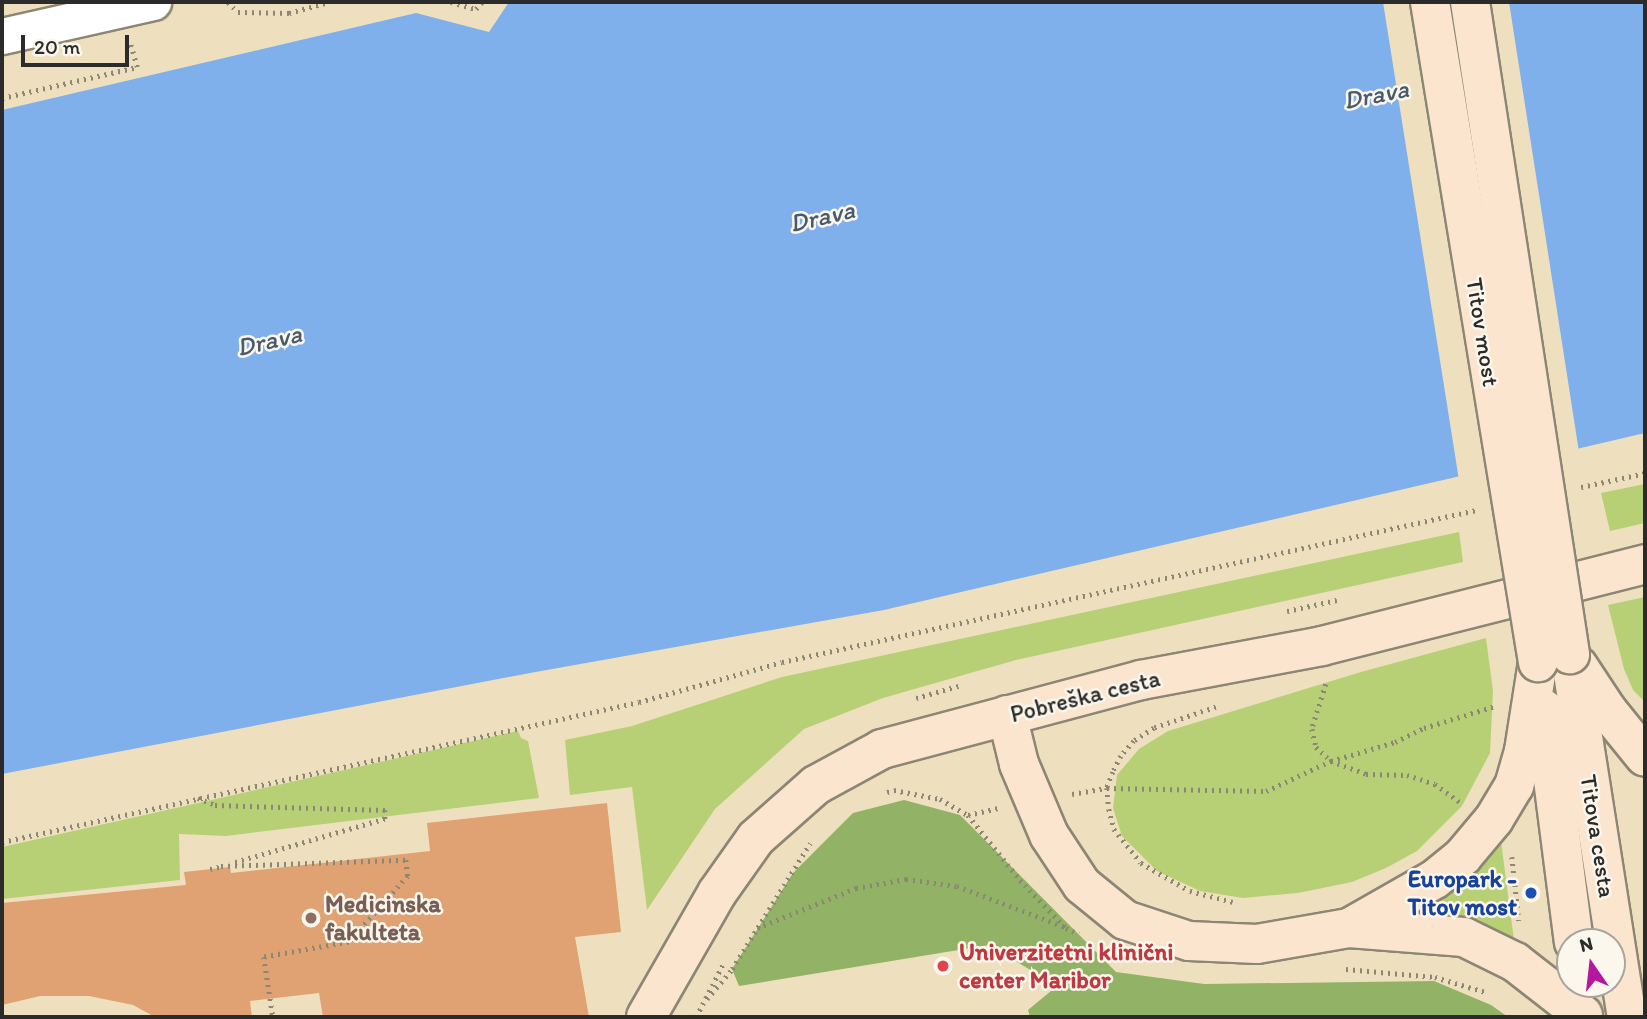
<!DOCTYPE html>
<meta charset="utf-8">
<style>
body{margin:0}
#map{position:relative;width:1647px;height:1019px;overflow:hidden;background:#eee0bf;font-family:Itim,sans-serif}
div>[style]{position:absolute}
.green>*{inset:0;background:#b8d075}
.forest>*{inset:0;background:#92b266}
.water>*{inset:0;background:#7fb0eb}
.pier>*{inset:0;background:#eee0bf}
.building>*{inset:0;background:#e0a272}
.path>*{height:4.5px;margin-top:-2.25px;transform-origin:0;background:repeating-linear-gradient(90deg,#8c8675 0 2px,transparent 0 7px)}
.roads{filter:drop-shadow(2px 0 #8c8675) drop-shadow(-2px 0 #8c8675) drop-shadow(0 2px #8c8675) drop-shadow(0 -2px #8c8675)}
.street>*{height:35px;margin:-17.5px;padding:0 17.5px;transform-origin:17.5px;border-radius:17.5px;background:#fff}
.secondary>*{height:38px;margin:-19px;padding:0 19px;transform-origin:19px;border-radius:19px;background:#fbe5cf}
.bridges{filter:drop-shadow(2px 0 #8c8675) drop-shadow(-2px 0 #8c8675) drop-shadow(0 2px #8c8675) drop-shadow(0 -2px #8c8675)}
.secondary-bridge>*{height:38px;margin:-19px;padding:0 19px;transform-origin:19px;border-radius:19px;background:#fbe5cf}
.dots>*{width:19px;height:19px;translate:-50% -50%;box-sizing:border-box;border:4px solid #fbf7ec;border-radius:50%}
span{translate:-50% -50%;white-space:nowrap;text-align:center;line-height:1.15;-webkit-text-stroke:5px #fbf7ec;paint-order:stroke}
.street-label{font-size:24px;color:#2b2b2b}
.transit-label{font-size:24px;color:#164399;font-weight:700}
.right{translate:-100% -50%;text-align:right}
.education-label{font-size:24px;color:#785e54;font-weight:700}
.left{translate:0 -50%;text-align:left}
.health-label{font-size:24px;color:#be3a42;font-weight:700}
.water-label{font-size:26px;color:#485a6e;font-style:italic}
.frame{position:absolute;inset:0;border:4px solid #2b2b2b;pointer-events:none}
.north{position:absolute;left:1556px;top:928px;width:70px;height:70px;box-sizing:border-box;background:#fbf7ec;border:2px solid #a8a59f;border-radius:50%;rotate:346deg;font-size:19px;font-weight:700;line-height:28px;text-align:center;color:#2b2b2b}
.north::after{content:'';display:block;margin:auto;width:24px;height:32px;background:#b5179e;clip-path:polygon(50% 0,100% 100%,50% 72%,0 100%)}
.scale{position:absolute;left:21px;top:35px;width:108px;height:32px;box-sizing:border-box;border:4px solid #2b2b2b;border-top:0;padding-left:9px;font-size:21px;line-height:24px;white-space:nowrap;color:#2b2b2b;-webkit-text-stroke:5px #fbf7ec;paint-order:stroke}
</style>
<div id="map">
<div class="green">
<i style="clip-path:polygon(1645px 484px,1645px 523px,1610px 531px,1601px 493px)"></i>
<i style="clip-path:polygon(1459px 532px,1463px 562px,1016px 660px,883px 698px,804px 729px,715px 809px,647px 910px,632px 787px,570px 795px,565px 740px,632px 726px,782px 677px)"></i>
<i style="clip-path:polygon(1645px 597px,1645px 702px,1633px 690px,1624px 669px,1608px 605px)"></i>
<i style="clip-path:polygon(1486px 638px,1493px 691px,1490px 753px,1462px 806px,1417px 851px,1386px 868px,1352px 882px,1298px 893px,1243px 898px,1200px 891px,1157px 871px,1122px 836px,1113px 808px,1117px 775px,1139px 749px,1168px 731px,1361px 672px)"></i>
<i style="clip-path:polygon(518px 731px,521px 738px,528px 741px,539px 798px,226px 836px,179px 834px,180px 880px,2px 899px,2px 847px)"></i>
<i style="clip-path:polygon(1501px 841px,1514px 940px,1427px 916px,1426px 906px,1475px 872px)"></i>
</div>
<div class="forest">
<i style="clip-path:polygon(904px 800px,960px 815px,1116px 972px,1204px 984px,1434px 981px,1491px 1005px,1508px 1017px,1030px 1017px,1028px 1010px,1057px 986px,989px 945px,739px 986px,732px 969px,793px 873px,853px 813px)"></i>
</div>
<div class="water">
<i style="clip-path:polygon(509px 2px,1645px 2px,1645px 433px,884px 610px,530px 673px,2px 774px,2px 110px,416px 13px,489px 32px)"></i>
</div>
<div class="pier">
<i style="clip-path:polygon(1383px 2px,1509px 2px,1579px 452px,1459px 480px)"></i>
</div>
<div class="building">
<i style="clip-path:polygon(607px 803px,621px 932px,575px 937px,589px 1017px,323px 1017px,319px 993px,250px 1001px,252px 1017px,155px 1017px,133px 1005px,89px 996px,40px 996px,2px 1005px,2px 903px,186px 885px,184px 872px,230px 867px,231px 873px,430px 851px,427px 823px)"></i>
</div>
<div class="path">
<i style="left:228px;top:2px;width:14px;rotate:45deg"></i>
<i style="left:238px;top:12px;width:51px;rotate:1.1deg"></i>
<i style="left:289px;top:13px;width:41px;rotate:-15.4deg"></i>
<i style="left:451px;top:2px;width:26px;rotate:16deg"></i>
<i style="left:476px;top:9px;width:9px;rotate:-49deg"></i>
<i style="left:2px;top:98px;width:139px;rotate:-12.9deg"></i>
<i style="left:137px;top:67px;width:25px;rotate:-106deg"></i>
<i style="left:1581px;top:487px;width:66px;rotate:-12.3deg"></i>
<i style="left:1287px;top:611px;width:51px;rotate:-12.4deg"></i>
<i style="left:1326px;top:684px;width:47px;rotate:107.3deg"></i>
<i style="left:1312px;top:729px;width:18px;rotate:77deg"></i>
<i style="left:1316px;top:747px;width:21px;rotate:43deg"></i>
<i style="left:1331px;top:761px;width:37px;rotate:20deg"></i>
<i style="left:1366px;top:774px;width:41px;rotate:1.4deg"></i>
<i style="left:1407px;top:775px;width:29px;rotate:18deg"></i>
<i style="left:1435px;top:784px;width:32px;rotate:36deg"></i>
<i style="left:916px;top:698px;width:44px;rotate:-15.9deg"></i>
<i style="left:1216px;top:707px;width:65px;rotate:161.3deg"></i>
<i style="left:1154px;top:728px;width:24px;rotate:147deg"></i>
<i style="left:1134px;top:741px;width:20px;rotate:131deg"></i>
<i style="left:1121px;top:756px;width:18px;rotate:117deg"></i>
<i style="left:1113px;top:772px;width:17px;rotate:111deg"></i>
<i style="left:1107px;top:788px;width:21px;rotate:85deg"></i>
<i style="left:1109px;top:809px;width:21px;rotate:76deg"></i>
<i style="left:1114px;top:829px;width:43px;rotate:51.5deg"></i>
<i style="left:1141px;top:863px;width:56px;rotate:29.7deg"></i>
<i style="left:1190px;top:891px;width:44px;rotate:14.3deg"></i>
<i style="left:887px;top:792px;width:7px;rotate:-16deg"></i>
<i style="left:894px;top:790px;width:47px;rotate:11.1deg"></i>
<i style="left:940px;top:799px;width:32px;rotate:30deg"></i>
<i style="left:968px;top:815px;width:83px;rotate:51.3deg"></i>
<i style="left:1020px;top:880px;width:66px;rotate:46.2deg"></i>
<i style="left:1066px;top:928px;width:14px;rotate:25deg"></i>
<i style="left:1072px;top:794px;width:36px;rotate:-10deg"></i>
<i style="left:1107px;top:788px;width:159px;rotate:1.1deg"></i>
<i style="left:1266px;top:791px;width:72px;rotate:-24.8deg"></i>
<i style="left:1331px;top:761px;width:67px;rotate:-16.5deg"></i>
<i style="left:1395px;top:742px;width:32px;rotate:-26deg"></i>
<i style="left:1424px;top:728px;width:74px;rotate:-17.2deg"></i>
<i style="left:198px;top:798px;width:18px;rotate:22deg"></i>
<i style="left:215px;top:805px;width:170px;rotate:1.7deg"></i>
<i style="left:385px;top:810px;width:9px;rotate:90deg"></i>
<i style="left:385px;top:819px;width:161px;rotate:163.8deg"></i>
<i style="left:968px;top:815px;width:31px;rotate:-13deg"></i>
<i style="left:2px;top:842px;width:652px;rotate:-12.4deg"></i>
<i style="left:639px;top:702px;width:148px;rotate:-15.6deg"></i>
<i style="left:782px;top:662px;width:711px;rotate:-12.34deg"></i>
<i style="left:1512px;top:857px;width:64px;rotate:83.8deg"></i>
<i style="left:221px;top:866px;width:185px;rotate:-1.9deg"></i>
<i style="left:406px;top:860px;width:16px;rotate:83deg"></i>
<i style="left:408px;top:876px;width:89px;rotate:131.8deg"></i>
<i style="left:349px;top:942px;width:86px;rotate:170deg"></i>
<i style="left:264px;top:957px;width:61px;rotate:81.5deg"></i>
<i style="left:210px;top:869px;width:12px;rotate:-14deg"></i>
<i style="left:757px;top:928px;width:107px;rotate:-22deg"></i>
<i style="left:856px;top:888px;width:51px;rotate:-10.2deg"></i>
<i style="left:906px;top:879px;width:51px;rotate:7.8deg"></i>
<i style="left:957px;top:886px;width:116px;rotate:20.8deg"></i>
<i style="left:1346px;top:969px;width:89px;rotate:5.1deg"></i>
<i style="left:1435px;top:977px;width:52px;rotate:16.7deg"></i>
<i style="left:707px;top:999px;width:39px;rotate:-50deg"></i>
<i style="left:732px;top:969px;width:148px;rotate:-58.2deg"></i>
<i style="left:696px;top:1017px;width:62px;rotate:-63deg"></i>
</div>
<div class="roads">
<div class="street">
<i style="left:2px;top:36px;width:155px;rotate:-12.7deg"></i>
</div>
<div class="secondary">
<i style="left:1570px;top:654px;width:367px;rotate:81.1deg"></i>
<i style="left:1578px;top:666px;width:53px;rotate:56.6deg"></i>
<i style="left:1607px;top:710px;width:60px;rotate:51deg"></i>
<i style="left:1544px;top:709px;width:235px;rotate:82.7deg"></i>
<i style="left:1007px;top:715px;width:50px;rotate:76.2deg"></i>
<i style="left:1019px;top:764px;width:77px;rotate:67.1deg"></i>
<i style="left:1049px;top:835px;width:60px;rotate:56.6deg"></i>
<i style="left:1082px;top:885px;width:55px;rotate:39.1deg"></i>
<i style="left:1125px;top:920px;width:67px;rotate:18.2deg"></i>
<i style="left:1189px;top:941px;width:68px;rotate:2.5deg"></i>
<i style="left:1257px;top:944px;width:93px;rotate:-9.9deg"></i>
<i style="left:1349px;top:928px;width:115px;rotate:4.5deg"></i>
<i style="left:1464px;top:937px;width:57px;rotate:26.1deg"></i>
<i style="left:1515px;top:962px;width:86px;rotate:37.9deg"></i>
<i style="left:1349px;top:928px;width:99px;rotate:-29.7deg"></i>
<i style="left:1435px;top:879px;width:36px;rotate:-39deg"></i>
<i style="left:1463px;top:856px;width:48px;rotate:-50deg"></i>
<i style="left:1494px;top:819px;width:39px;rotate:-59deg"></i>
<i style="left:1514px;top:786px;width:36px;rotate:-74deg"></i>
<i style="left:1524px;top:751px;width:90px;rotate:-81.1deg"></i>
<i style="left:646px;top:1017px;width:143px;rotate:-60.2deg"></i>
<i style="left:717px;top:893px;width:67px;rotate:-54.7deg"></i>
<i style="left:756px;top:838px;width:80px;rotate:-41.5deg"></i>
<i style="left:816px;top:785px;width:75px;rotate:-28.6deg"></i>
<i style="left:882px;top:749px;width:268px;rotate:-14.9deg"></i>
<i style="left:1141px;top:680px;width:184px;rotate:-10.6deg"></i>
<i style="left:1322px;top:646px;width:333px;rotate:-14.2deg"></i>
</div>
</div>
<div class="bridges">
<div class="secondary-bridge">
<i style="left:1430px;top:2px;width:669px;rotate:80.71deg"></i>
<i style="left:1470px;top:2px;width:660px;rotate:81.28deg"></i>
</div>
</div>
<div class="dots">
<i style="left:1531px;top:893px;background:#1a4fb4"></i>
<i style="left:311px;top:918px;background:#8d6e63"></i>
<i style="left:943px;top:966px;background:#e0444e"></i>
</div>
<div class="street-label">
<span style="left:1483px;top:332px;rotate:81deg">Titov most</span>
<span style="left:1085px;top:696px;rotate:-14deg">Pobreška cesta</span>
<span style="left:1598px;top:836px;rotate:81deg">Titova cesta</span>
</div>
<div class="transit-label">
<span class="right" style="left:1517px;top:893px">Europark -<br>Titov most</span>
</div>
<div class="education-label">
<span class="left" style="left:325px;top:918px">Medicinska<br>fakulteta</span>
</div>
<div class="health-label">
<span class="left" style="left:959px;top:966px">Univerzitetni klinični<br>center Maribor</span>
</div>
<div class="water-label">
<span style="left:1376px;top:95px;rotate:-11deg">Drava</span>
<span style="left:822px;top:217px;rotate:-13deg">Drava</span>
<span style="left:269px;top:341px;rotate:-13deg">Drava</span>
</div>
<div class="frame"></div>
<div class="north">N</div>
<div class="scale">20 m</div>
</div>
